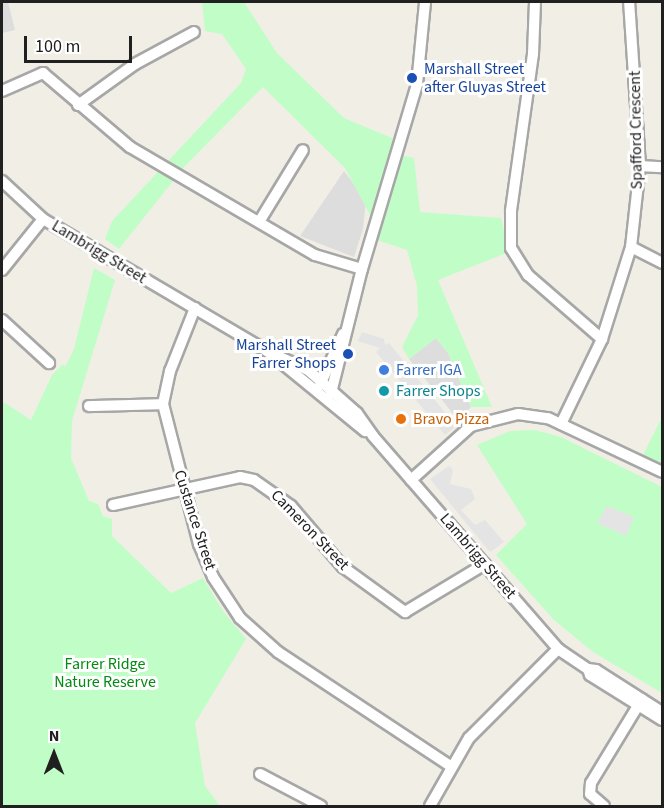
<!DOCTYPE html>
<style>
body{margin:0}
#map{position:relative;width:664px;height:808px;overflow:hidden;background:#f1eee6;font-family:"Source Sans 3",sans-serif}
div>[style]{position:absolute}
.residential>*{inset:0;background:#dedddd}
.park>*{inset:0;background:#c1fec7}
.parking>*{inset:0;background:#e4e4e4}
.roads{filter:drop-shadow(2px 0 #a7a7a7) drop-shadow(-2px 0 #a7a7a7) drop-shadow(0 2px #a7a7a7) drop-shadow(0 -2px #a7a7a7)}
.minor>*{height:10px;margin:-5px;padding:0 5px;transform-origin:5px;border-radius:5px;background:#fff}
.dots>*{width:16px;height:16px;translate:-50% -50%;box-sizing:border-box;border:3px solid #fff;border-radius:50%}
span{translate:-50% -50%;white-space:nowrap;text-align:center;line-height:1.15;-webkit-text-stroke:6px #fff;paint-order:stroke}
.transit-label{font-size:16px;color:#164399}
.left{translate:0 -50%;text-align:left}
.right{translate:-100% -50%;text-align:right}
.street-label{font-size:16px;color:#202020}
.shop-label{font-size:16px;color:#366cbe}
.culture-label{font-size:16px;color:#0d838f}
.food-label{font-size:16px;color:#c56008}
.park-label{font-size:16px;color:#038a11}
.frame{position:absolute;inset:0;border:3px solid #202020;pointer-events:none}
.north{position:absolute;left:24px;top:724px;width:60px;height:60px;-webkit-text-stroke:4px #fff;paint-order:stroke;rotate:0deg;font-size:16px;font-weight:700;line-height:24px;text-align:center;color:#202020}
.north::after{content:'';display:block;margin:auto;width:21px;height:27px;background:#202020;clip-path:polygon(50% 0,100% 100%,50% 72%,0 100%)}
.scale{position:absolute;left:24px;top:36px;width:108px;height:27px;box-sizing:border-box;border:3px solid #202020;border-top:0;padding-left:8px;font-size:18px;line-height:21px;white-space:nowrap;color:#202020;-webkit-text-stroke:4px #fff;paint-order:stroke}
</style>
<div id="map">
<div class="residential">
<i style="clip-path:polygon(2px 2px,8px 2px,15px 30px,2px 33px)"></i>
<i style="clip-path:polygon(344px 171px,366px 200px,363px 229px,354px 257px,300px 236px)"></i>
<i style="clip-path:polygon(436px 338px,448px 353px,471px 407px,458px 420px,409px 359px)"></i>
</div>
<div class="park">
<i style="clip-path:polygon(202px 2px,244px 2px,277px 53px,344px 118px,392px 138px,401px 155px,414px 158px,420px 212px,501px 218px,509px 252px,438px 280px,492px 407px,471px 407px,448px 353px,436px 338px,409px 359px,402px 347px,418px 315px,417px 286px,407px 250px,377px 240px,369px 213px,345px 168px,263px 87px,185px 166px,119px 249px,105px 239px,112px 221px,241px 83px,246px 69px,222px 34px,205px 31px)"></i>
<i style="clip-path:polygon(94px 268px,115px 280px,72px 421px,71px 458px,89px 501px,98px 504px,103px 516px,112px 519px,112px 536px,171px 593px,203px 578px,223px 611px,246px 639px,195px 723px,205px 786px,220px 806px,2px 806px,2px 401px,31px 420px,52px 375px,63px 364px,65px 367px,74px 349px)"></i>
<i style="clip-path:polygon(662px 417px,662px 467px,642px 457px)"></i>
<i style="clip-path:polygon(535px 430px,561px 437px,662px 487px,662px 693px,593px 652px,554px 620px,496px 555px,527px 524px,477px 445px,510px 431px)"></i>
</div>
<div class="parking">
<i style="clip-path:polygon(362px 332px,384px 339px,385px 345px,389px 343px,456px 426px,445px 435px,376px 352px,380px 348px,358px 341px)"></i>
<i style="clip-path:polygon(449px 466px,453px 470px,450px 484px,471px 489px,475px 499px,461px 510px,475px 525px,485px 520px,504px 542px,490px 552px,430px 479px)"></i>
<i style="clip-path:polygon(607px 506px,634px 517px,626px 536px,597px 523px)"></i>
</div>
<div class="roads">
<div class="minor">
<i style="left:535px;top:2px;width:52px;rotate:92.2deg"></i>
<i style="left:533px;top:54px;width:159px;rotate:98deg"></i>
<i style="left:511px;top:211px;width:37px;rotate:90deg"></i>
<i style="left:511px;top:248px;width:32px;rotate:58deg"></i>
<i style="left:528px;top:275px;width:98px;rotate:40.9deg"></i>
<i style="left:2px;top:91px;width:45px;rotate:-23.7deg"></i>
<i style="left:43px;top:73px;width:114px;rotate:40.4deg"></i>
<i style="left:130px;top:147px;width:214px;rotate:30.3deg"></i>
<i style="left:315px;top:255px;width:49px;rotate:16.6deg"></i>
<i style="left:78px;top:105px;width:70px;rotate:-35.7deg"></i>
<i style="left:135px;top:64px;width:67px;rotate:-28.5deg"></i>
<i style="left:640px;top:166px;width:22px;rotate:3deg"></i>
<i style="left:2px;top:181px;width:56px;rotate:42.8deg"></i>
<i style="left:43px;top:219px;width:260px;rotate:30.5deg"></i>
<i style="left:267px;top:351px;width:127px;rotate:39.2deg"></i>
<i style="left:259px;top:222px;width:84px;rotate:-58.6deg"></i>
<i style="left:631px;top:247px;width:35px;rotate:27deg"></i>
<i style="left:2px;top:270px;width:65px;rotate:-51.2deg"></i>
<i style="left:195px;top:308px;width:68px;rotate:111.6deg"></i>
<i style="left:170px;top:371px;width:34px;rotate:102deg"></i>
<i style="left:163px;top:404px;width:145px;rotate:75.6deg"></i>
<i style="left:199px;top:544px;width:36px;rotate:67deg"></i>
<i style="left:213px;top:577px;width:49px;rotate:56.6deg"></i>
<i style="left:240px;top:618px;width:51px;rotate:41.8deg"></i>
<i style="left:278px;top:652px;width:206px;rotate:33.5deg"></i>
<i style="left:2px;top:320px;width:64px;rotate:42.5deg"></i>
<i style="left:267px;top:351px;width:45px;rotate:24.9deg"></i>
<i style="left:308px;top:370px;width:65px;rotate:41.3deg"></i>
<i style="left:357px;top:413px;width:28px;rotate:55deg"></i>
<i style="left:373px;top:436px;width:282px;rotate:49deg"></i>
<i style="left:558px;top:649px;width:36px;rotate:34deg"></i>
<i style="left:588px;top:669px;width:6px;rotate:72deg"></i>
<i style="left:590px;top:675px;width:85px;rotate:32deg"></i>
<i style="left:320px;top:385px;width:56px;rotate:-65.7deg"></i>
<i style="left:331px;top:393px;width:128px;rotate:-76deg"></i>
<i style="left:362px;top:269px;width:193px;rotate:-73.4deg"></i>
<i style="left:417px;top:84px;width:82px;rotate:-84.4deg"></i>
<i style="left:89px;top:406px;width:74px;rotate:-1.5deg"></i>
<i style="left:561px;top:424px;width:94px;rotate:-64.2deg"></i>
<i style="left:602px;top:339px;width:96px;rotate:-72.5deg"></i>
<i style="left:631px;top:247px;width:81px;rotate:-83.7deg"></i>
<i style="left:640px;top:166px;width:164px;rotate:-93.8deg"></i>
<i style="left:411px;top:480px;width:81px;rotate:-42deg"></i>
<i style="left:471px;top:426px;width:49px;rotate:-14.3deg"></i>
<i style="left:518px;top:414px;width:30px;rotate:8deg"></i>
<i style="left:548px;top:418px;width:126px;rotate:25.3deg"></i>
<i style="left:113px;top:505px;width:130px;rotate:-12.4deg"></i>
<i style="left:240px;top:477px;width:14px;rotate:12deg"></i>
<i style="left:254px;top:480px;width:45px;rotate:35.1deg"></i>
<i style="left:291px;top:506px;width:80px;rotate:49.6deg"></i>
<i style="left:343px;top:567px;width:77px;rotate:36deg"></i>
<i style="left:405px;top:612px;width:93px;rotate:-31deg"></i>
<i style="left:588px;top:669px;width:8px;rotate:7deg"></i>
<i style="left:596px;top:670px;width:78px;rotate:32.5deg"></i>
<i style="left:260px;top:774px;width:69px;rotate:27.7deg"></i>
<i style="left:430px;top:806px;width:78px;rotate:-60.2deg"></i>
<i style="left:469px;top:738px;width:126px;rotate:-45deg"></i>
<i style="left:604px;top:806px;width:18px;rotate:-139deg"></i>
<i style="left:590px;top:794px;width:11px;rotate:-85deg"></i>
<i style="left:591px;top:783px;width:98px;rotate:-58.7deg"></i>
</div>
</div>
<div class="dots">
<i style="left:412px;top:78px;background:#1a4fb4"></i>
<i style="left:348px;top:354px;background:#1a4fb4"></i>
<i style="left:384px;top:370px;background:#3f7fe0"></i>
<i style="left:384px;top:391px;background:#0f9aa8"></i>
<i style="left:401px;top:419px;background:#e8710a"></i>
</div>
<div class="transit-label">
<span class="left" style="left:424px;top:78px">Marshall Street<br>after Gluyas Street</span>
<span class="right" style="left:336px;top:354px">Marshall Street<br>Farrer Shops</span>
</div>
<div class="street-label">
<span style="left:636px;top:130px;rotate:-91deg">Spafford Crescent</span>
<span style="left:99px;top:252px;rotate:31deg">Lambrigg Street</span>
<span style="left:195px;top:520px;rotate:72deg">Custance Street</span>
<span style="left:310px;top:530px;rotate:46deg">Cameron Street</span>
<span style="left:478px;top:556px;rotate:49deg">Lambrigg Street</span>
</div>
<div class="shop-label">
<span class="left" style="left:396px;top:370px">Farrer IGA</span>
</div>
<div class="culture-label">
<span class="left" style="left:396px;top:391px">Farrer Shops</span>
</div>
<div class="food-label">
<span class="left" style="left:413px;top:419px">Bravo Pizza</span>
</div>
<div class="park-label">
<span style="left:105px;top:673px">Farrer Ridge<br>Nature Reserve</span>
</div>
<div class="frame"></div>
<div class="north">N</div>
<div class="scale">100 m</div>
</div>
